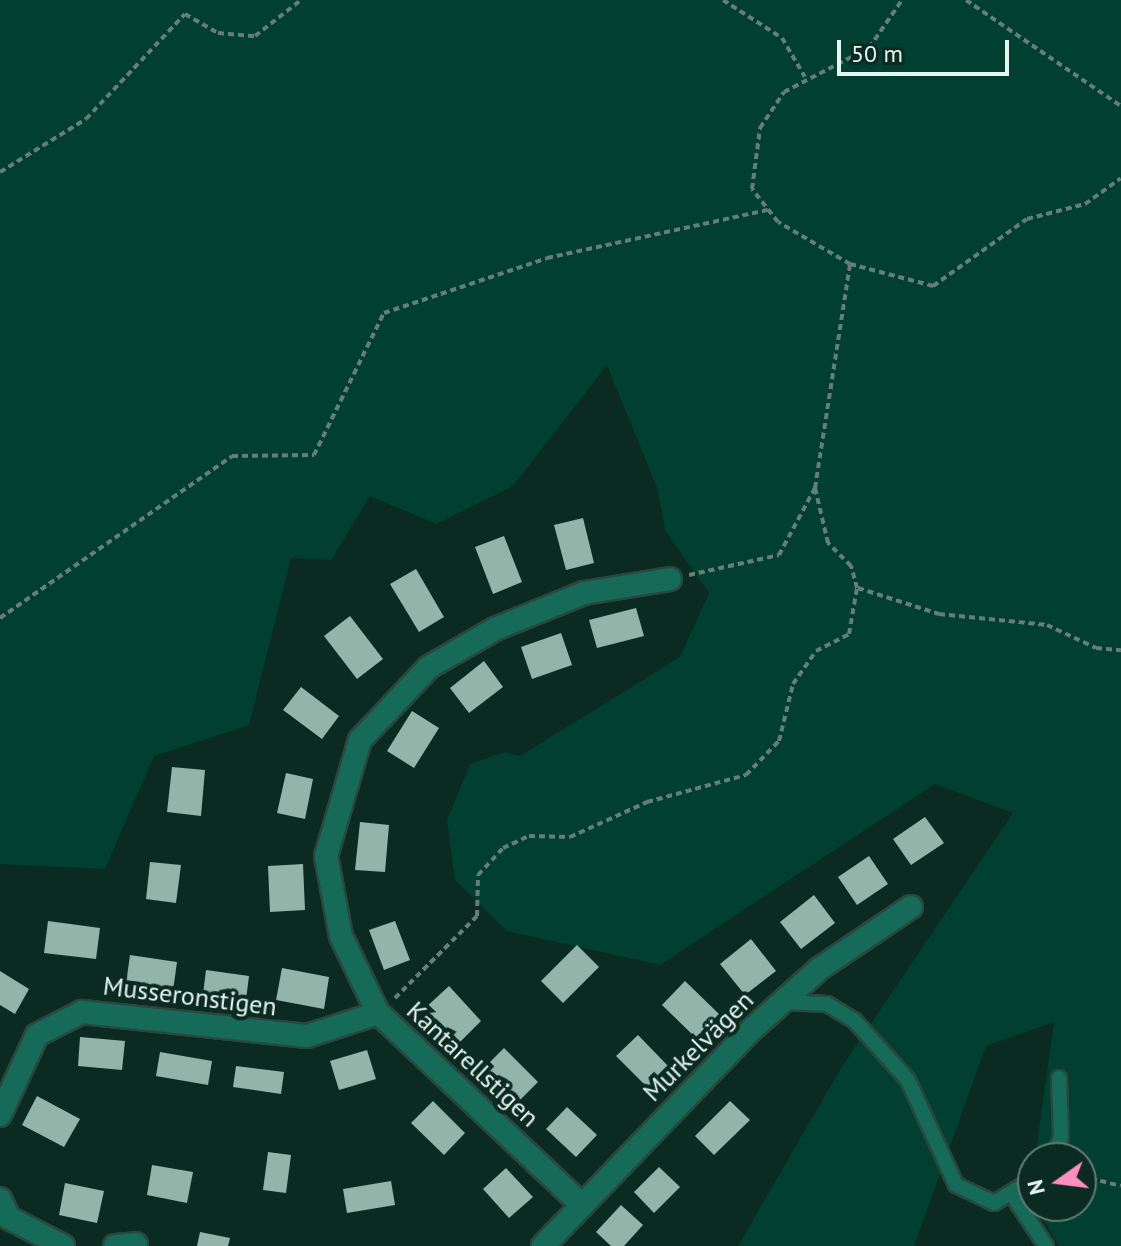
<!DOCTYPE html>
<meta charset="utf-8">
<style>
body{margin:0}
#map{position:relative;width:1121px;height:1246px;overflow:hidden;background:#0b2a22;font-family:"PT Sans",sans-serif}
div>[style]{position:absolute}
.green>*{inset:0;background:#013f31}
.building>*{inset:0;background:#93b5a9}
.path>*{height:4px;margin-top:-2px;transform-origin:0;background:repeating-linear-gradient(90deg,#657e77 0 6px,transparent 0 10px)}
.roads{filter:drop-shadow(2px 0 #2a473f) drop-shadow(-2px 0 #2a473f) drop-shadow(0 2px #2a473f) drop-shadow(0 -2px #2a473f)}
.service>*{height:14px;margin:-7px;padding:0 7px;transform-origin:7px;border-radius:7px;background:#156b57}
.minor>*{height:22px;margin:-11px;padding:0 11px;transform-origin:11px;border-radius:11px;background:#156b57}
span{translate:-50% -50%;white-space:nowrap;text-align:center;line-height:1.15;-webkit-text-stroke:8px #0b2a22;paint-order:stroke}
.street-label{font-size:26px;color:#e5f6f0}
.north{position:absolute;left:1017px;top:1142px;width:80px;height:80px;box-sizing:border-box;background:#0b2a22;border:2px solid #627c74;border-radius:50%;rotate:256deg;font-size:22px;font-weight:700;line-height:32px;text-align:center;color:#e5f6f0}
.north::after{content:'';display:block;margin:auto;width:28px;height:36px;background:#fd8ec0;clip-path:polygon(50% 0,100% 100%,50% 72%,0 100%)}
.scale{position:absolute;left:837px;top:40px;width:172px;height:36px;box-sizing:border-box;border:4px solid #e5f6f0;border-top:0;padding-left:10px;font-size:24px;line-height:28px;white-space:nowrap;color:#e5f6f0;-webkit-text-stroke:6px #0b2a22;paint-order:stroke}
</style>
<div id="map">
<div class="green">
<i style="clip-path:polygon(0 0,1121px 0,1121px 1246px,1059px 1246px,1035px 1206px,1081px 1206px,1081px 1158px,1035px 1158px,1054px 1022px,986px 1046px,914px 1246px,738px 1246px,841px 1068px,1013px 813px,935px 784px,660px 965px,507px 931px,455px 880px,447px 820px,470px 764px,505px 752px,520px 756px,680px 657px,709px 593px,665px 530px,658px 490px,607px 365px,513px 486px,436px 524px,370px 496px,331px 560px,291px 558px,249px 725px,154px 756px,105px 869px,0 864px)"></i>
</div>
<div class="building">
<i style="clip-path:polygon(583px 518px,594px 563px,566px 570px,554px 525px)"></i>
<i style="clip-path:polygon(504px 536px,522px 582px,493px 594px,475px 547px)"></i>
<i style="clip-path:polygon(416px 569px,444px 617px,419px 632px,390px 584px)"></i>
<i style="clip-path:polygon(636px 608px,644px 636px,597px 648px,589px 620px)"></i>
<i style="clip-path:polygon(350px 616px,383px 659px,357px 679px,324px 636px)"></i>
<i style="clip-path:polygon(561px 633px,572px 665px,532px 679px,521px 647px)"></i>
<i style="clip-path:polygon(484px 661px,503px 687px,469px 713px,450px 688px)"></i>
<i style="clip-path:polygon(301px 687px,339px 716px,322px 739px,283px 710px)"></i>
<i style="clip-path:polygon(412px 711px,439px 728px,414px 768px,387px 751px)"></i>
<i style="clip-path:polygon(172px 767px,205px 770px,201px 816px,167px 812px)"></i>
<i style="clip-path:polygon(286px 773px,313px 779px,305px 819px,277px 813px)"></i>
<i style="clip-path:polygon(925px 817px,944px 843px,911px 865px,893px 839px)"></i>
<i style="clip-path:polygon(360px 822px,389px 825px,385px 872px,355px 870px)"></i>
<i style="clip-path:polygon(869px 856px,888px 884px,857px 905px,838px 877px)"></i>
<i style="clip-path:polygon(150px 862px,181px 865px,176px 903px,146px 899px)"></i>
<i style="clip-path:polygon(303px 864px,305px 910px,270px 912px,268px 866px)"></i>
<i style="clip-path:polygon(814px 895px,835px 923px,801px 949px,780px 922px)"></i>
<i style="clip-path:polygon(48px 921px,100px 928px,96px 959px,44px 953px)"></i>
<i style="clip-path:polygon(395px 921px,410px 960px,384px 970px,369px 930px)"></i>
<i style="clip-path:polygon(751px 939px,776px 971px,745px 995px,720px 964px)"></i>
<i style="clip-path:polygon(577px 945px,599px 967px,563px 1003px,541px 981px)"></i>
<i style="clip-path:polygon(130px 955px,177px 962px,172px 998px,125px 991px)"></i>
<i style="clip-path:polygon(282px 968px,329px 977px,324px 1009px,276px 1000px)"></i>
<i style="clip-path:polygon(206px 970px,249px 976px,245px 1008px,202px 1002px)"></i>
<i style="clip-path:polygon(0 971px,29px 989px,15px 1014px,0 1005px)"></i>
<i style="clip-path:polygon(685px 981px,719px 1014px,696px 1038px,662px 1005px)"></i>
<i style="clip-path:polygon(449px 986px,481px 1021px,456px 1046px,423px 1010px)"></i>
<i style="clip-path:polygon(638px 1035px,670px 1068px,649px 1089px,616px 1056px)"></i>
<i style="clip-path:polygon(80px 1037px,125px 1041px,122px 1070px,78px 1066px)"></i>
<i style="clip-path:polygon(504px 1048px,538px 1082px,517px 1103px,483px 1069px)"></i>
<i style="clip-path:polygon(367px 1050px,376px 1079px,339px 1090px,330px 1061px)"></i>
<i style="clip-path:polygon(160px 1052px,212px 1061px,208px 1085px,156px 1076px)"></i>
<i style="clip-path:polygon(236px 1066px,284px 1072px,281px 1094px,233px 1087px)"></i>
<i style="clip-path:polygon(37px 1096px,80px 1119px,64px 1147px,22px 1125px)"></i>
<i style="clip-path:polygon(433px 1101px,465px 1133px,444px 1155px,411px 1123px)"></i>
<i style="clip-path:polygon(730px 1101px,750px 1120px,714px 1155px,695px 1136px)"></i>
<i style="clip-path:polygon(567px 1107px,597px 1135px,576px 1157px,546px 1129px)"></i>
<i style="clip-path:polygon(268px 1152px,291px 1155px,286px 1193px,263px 1190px)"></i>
<i style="clip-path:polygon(152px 1165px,193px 1172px,187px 1203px,147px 1195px)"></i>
<i style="clip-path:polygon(659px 1167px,680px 1187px,654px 1213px,634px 1192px)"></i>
<i style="clip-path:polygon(506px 1168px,533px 1197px,509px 1218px,483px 1189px)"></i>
<i style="clip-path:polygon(391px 1181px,395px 1205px,347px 1213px,343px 1189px)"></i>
<i style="clip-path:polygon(65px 1183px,104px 1191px,97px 1223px,59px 1215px)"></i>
<i style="clip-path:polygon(621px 1205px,643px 1225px,624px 1246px,611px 1246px,596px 1232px)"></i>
<i style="clip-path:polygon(200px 1232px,230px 1238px,228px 1246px,197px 1246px)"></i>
</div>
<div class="path">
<i style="left:723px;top:0;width:70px;rotate:32.8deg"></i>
<i style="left:782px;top:38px;width:45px;rotate:59.5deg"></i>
<i style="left:966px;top:0;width:188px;rotate:34.4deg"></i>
<i style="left:0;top:172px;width:101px;rotate:-31.6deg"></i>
<i style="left:86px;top:119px;width:144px;rotate:-46.7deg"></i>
<i style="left:185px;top:14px;width:38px;rotate:30deg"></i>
<i style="left:218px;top:33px;width:37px;rotate:5deg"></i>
<i style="left:255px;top:36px;width:58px;rotate:-38deg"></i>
<i style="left:850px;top:264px;width:83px;rotate:-149.7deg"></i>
<i style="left:778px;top:222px;width:42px;rotate:-128.2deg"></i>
<i style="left:752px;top:189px;width:62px;rotate:-82.5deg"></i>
<i style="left:760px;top:128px;width:43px;rotate:-56.3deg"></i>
<i style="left:784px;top:92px;width:96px;rotate:-27.4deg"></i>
<i style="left:869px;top:48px;width:58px;rotate:-55.5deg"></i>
<i style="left:689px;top:575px;width:92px;rotate:-12.5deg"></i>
<i style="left:779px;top:555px;width:76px;rotate:-61.8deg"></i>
<i style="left:815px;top:488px;width:227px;rotate:-81.1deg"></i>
<i style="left:850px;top:264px;width:86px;rotate:14.8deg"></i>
<i style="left:933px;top:286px;width:115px;rotate:-35.5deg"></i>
<i style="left:1027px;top:219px;width:60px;rotate:-14.5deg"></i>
<i style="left:1085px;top:204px;width:44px;rotate:-35.8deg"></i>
<i style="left:858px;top:588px;width:85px;rotate:17.8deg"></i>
<i style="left:939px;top:614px;width:109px;rotate:5.8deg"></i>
<i style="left:1047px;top:625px;width:54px;rotate:25.1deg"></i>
<i style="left:1096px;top:648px;width:25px;rotate:5deg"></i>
<i style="left:0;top:618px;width:283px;rotate:-34.9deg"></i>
<i style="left:232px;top:456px;width:82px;rotate:-0.7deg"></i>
<i style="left:314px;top:455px;width:158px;rotate:-63.8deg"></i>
<i style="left:384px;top:313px;width:172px;rotate:-18.6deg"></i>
<i style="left:547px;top:258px;width:226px;rotate:-12.3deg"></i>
<i style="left:395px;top:998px;width:116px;rotate:-45deg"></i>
<i style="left:477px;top:916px;width:41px;rotate:-88.6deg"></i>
<i style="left:478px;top:875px;width:37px;rotate:-47deg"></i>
<i style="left:503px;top:848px;width:29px;rotate:-25deg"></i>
<i style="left:529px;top:836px;width:41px;rotate:1.4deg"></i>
<i style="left:570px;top:837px;width:85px;rotate:-24.4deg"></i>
<i style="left:647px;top:802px;width:103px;rotate:-15.3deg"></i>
<i style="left:746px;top:775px;width:47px;rotate:-45.9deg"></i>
<i style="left:779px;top:741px;width:59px;rotate:-76.2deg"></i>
<i style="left:793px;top:684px;width:40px;rotate:-55.1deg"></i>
<i style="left:816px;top:651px;width:37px;rotate:-27deg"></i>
<i style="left:849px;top:634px;width:47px;rotate:-80.1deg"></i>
<i style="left:857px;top:588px;width:23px;rotate:-105deg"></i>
<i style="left:851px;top:566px;width:33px;rotate:-135deg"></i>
<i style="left:828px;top:543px;width:57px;rotate:-103.3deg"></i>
<i style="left:1081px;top:1176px;width:41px;rotate:14deg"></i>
</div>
<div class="roads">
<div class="service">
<i style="left:782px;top:1002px;width:45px;rotate:2.5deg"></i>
<i style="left:827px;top:1004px;width:31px;rotate:31deg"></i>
<i style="left:854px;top:1020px;width:81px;rotate:48deg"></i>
<i style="left:908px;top:1080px;width:115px;rotate:65.4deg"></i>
<i style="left:956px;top:1185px;width:42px;rotate:25.3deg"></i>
<i style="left:994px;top:1203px;width:46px;rotate:-31.6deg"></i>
<i style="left:1053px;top:1158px;width:22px;rotate:-69deg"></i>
<i style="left:1061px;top:1137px;width:59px;rotate:-91.9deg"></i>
<i style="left:1013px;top:1196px;width:60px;rotate:56.6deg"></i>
</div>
<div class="minor">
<i style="left:0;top:1115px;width:88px;rotate:-65.2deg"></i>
<i style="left:37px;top:1035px;width:51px;rotate:-27.1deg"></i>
<i style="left:82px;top:1012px;width:226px;rotate:6.1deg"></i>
<i style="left:307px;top:1036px;width:75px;rotate:-17.9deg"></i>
<i style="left:0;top:1199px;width:21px;rotate:65deg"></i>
<i style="left:9px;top:1218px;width:61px;rotate:27.4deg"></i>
<i style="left:582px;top:1205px;width:280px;rotate:-136.7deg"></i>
<i style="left:378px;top:1013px;width:85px;rotate:-115.7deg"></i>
<i style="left:341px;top:936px;width:81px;rotate:-100.6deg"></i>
<i style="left:326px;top:856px;width:121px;rotate:-73.7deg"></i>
<i style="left:360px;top:740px;width:100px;rotate:-46.6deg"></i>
<i style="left:429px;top:667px;width:76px;rotate:-29.9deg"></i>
<i style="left:495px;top:629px;width:96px;rotate:-22deg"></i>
<i style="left:584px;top:593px;width:87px;rotate:-9.2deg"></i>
<i style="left:115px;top:1246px;width:21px;rotate:-5deg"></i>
<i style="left:543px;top:1246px;width:298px;rotate:-46.1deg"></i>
<i style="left:750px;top:1031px;width:93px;rotate:-41.9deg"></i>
<i style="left:819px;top:969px;width:111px;rotate:-34deg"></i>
</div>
</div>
<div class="street-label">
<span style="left:190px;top:996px;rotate:7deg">Musseronstigen</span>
<span style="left:698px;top:1046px;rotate:-45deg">Murkelvägen</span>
<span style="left:473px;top:1064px;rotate:43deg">Kantarellstigen</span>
</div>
<div class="north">N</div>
<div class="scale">50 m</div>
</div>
